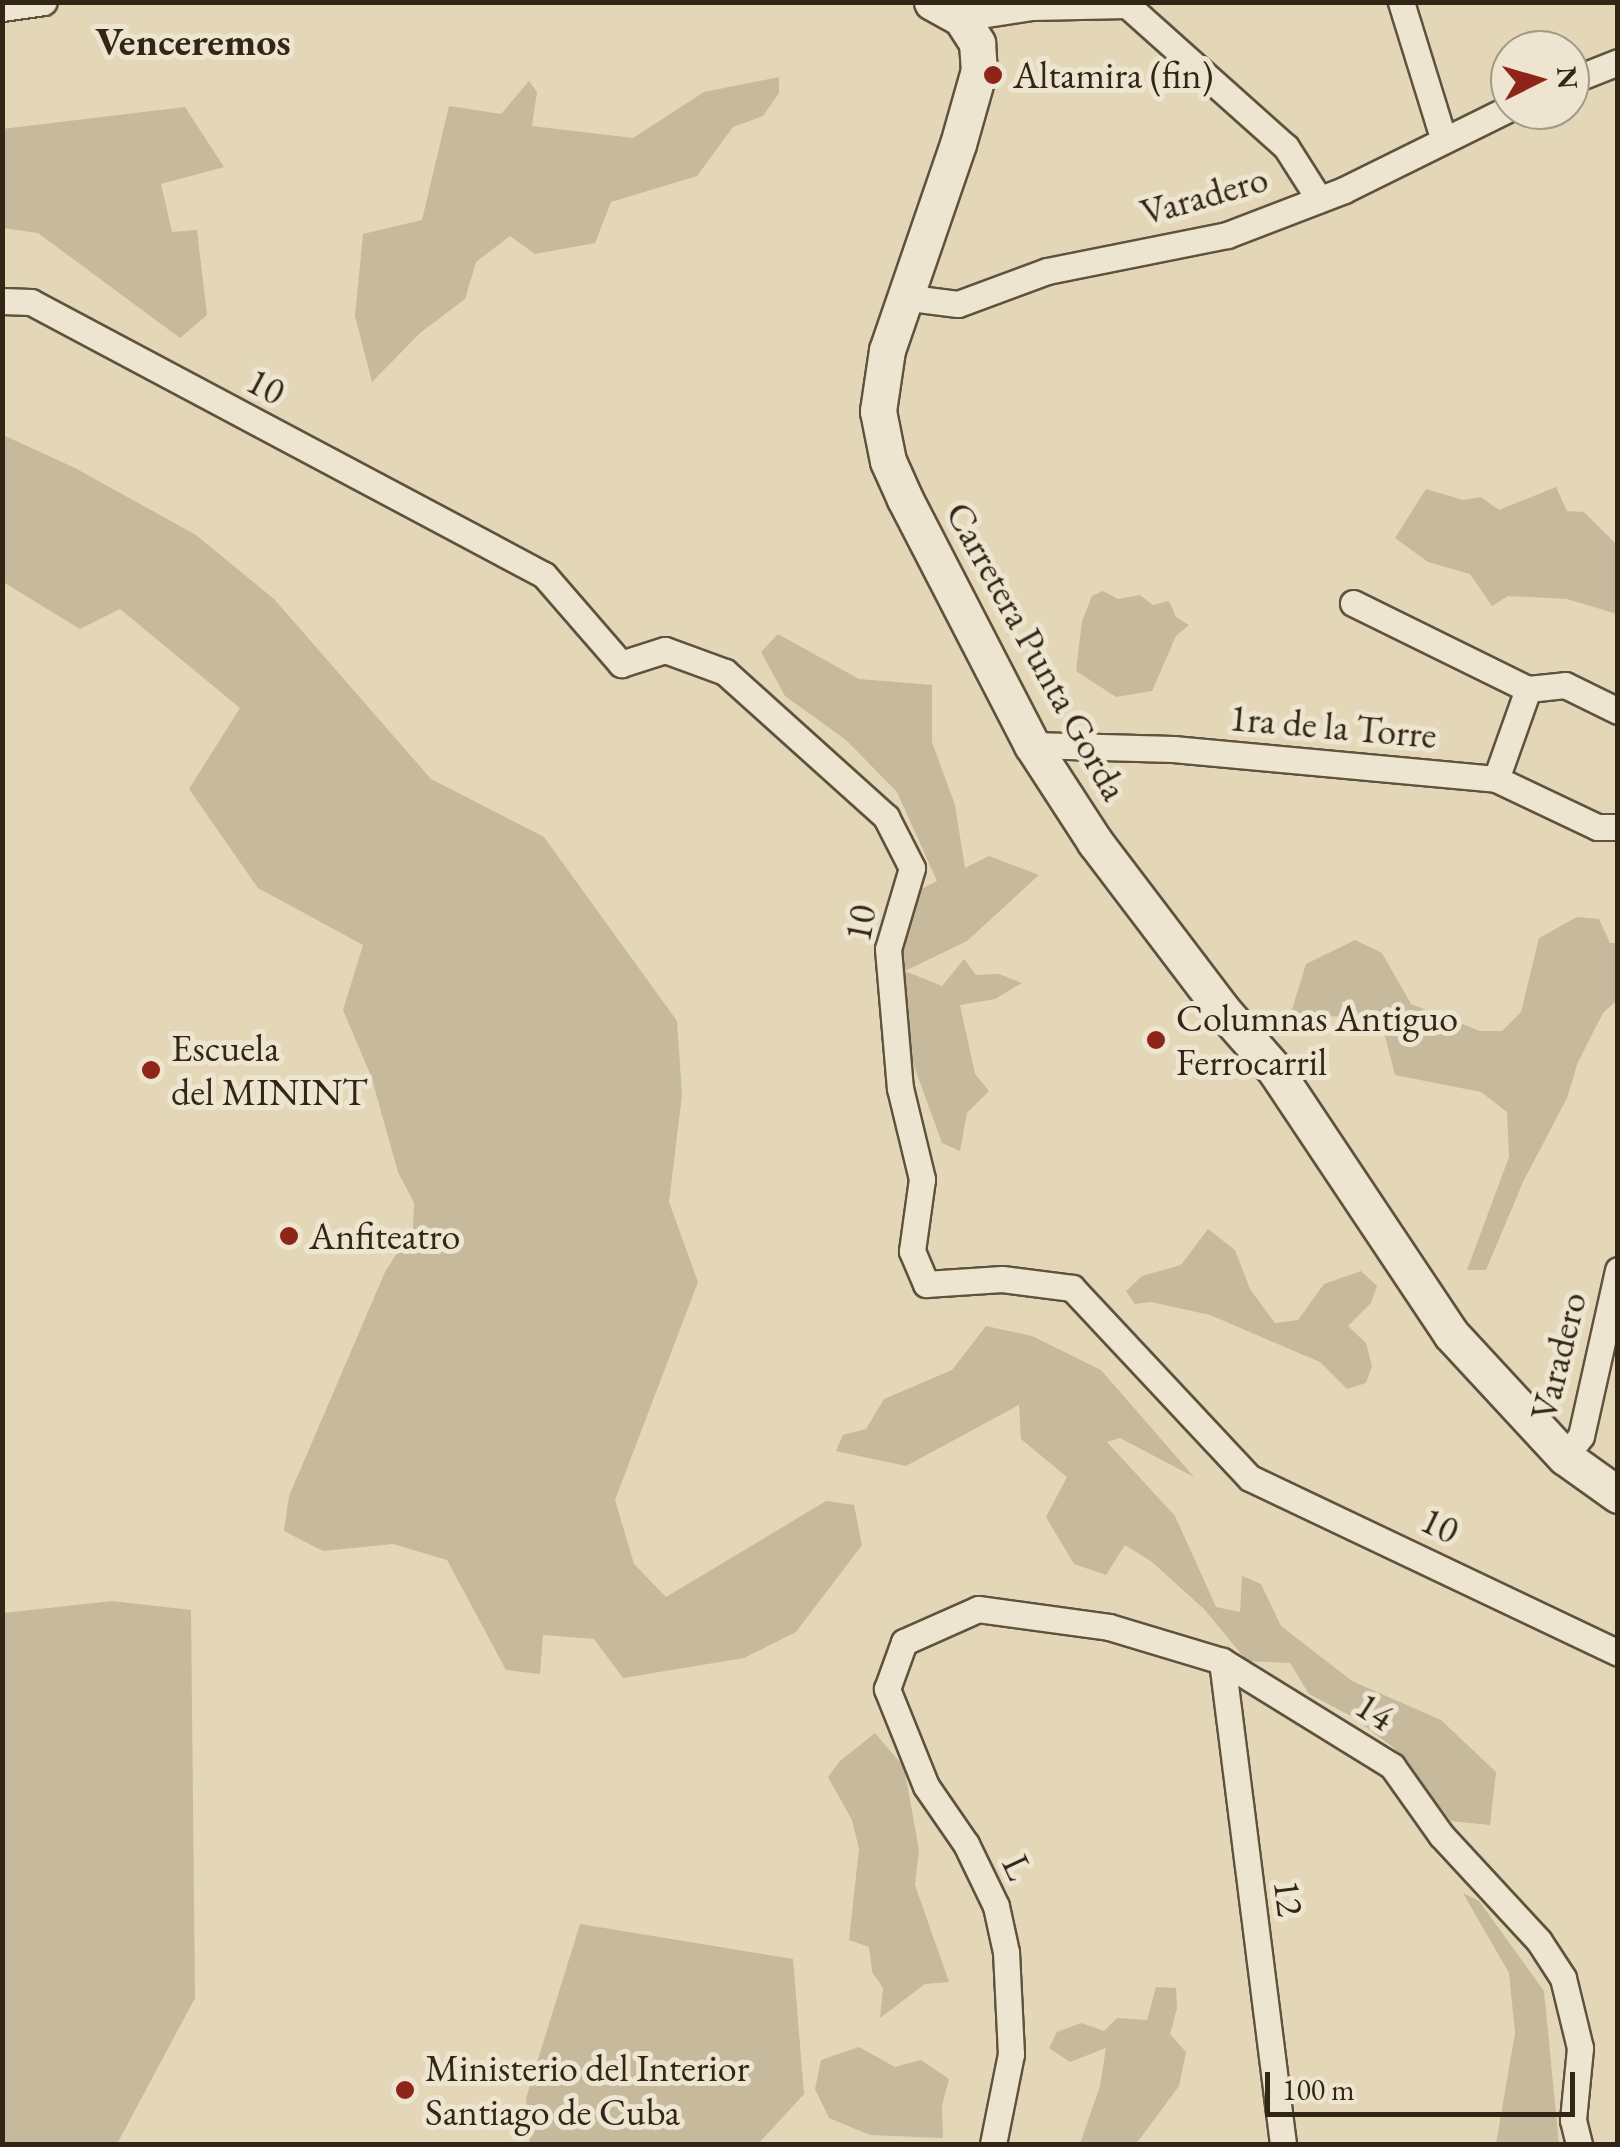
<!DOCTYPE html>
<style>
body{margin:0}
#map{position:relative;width:1620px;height:2147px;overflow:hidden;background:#e4d7b7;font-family:"EB Garamond",serif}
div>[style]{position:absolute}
.green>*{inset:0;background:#c6b99c}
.roads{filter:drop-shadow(2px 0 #5f523e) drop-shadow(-2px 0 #5f523e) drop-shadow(0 2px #5f523e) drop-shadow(0 -2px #5f523e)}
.minor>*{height:25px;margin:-12.5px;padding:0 12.5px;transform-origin:12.5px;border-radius:12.5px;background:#ede5d0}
.secondary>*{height:35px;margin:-17.5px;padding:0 17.5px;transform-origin:17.5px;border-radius:17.5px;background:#ede5d0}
.dots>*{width:28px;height:28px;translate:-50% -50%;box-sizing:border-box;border:5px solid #ede5d0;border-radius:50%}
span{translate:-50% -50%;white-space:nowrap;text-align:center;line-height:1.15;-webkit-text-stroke:10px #ede5d0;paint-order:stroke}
.poi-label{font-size:38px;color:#332616}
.left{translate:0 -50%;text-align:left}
.street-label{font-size:38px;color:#332616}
.neighbourhood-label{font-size:40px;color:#332616;font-weight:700}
.frame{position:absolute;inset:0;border:5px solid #332616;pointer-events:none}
.north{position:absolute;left:1490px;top:30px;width:100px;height:100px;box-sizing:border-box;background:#ede5d0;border:2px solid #a39986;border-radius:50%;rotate:85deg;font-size:28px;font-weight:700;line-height:40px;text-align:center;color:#332616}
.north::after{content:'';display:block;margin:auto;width:35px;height:45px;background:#8f2418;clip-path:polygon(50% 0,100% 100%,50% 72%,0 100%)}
.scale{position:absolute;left:1265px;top:2072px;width:310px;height:45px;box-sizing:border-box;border:5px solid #332616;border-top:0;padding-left:12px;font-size:30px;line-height:35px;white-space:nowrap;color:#332616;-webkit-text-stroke:8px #ede5d0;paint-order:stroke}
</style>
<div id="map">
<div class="green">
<i style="clip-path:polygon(779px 77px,779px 93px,763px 116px,733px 127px,697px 176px,611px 202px,595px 243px,535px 254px,510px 236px,476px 262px,465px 299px,420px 333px,372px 382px,355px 316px,363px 234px,422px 220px,449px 106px,501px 114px,529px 81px,537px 92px,532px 126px,633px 138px,704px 92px)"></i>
<i style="clip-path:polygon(185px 107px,224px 167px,161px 184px,172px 232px,197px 230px,207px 315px,180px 338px,38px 233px,3px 228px,2px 129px)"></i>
<i style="clip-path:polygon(3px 435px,75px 468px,196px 535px,274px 599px,431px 779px,544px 837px,677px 1021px,682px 1095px,669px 1202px,698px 1282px,615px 1500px,634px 1564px,666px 1597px,826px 1501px,854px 1505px,862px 1545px,796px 1632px,744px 1658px,623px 1678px,594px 1639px,543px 1635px,540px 1674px,506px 1670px,447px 1560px,393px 1544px,323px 1551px,284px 1531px,289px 1496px,385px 1272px,413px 1228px,414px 1203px,398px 1172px,371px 1076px,343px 1010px,363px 945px,258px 888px,189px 789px,240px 708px,120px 609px,80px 629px,3px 582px)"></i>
<i style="clip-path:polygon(1556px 487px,1567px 511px,1584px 512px,1617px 545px,1617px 614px,1567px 599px,1508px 596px,1492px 606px,1470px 574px,1428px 562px,1395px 538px,1426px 489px,1463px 500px,1481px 497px,1499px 510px)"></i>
<i style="clip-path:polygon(1103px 591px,1118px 599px,1140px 595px,1153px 605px,1169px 601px,1176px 617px,1189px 625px,1176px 636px,1152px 691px,1116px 697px,1076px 671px,1082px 621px,1092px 596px)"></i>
<i style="clip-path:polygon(778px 634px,859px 679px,932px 685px,932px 742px,955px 805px,965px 868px,989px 856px,1039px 875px,967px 941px,905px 971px,942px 986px,964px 959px,976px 975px,999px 974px,1022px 983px,995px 999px,960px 1005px,975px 1074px,989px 1091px,967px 1113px,960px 1151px,942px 1143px,909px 1052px,894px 976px,917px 891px,937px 881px,897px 792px,846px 740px,785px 696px,761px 652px)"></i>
<i style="clip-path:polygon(1577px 917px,1599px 919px,1610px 943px,1617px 943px,1617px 1000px,1603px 1013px,1578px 1062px,1567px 1098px,1523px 1182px,1486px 1270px,1467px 1270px,1509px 1157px,1507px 1112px,1481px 1092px,1395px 1075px,1380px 1017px,1290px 1016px,1306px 964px,1355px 940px,1382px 953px,1411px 1004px,1480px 1031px,1502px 1031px,1521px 1012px,1539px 938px)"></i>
<i style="clip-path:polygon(1208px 1229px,1235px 1250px,1250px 1289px,1275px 1323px,1298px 1320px,1324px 1284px,1361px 1271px,1377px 1286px,1371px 1303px,1348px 1326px,1366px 1343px,1372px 1366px,1366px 1383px,1347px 1389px,1320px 1362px,1210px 1315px,1151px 1302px,1135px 1304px,1126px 1291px,1142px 1276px,1181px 1265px)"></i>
<i style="clip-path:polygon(986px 1326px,1032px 1336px,1101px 1370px,1194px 1477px,1120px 1438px,1107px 1442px,1175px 1516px,1216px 1607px,1240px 1612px,1242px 1576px,1261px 1584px,1281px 1626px,1352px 1681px,1441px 1720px,1496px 1772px,1490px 1825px,1451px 1821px,1394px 1748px,1351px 1716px,1309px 1694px,1290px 1663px,1247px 1661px,1204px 1609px,1152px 1562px,1125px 1545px,1106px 1575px,1074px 1564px,1046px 1517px,1067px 1477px,1021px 1439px,1019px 1405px,906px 1466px,836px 1451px,843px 1435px,866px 1429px,884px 1399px,952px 1370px)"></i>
<i style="clip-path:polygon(112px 1601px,191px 1610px,195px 1998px,117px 2144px,3px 2144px,3px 1613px)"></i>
<i style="clip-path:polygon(875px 1733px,904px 1767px,919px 1850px,915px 1885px,949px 1982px,925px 1984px,880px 2018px,883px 1988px,872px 1972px,869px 1947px,849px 1940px,859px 1849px,852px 1820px,828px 1777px,840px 1761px)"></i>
<i style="clip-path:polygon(1463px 1893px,1479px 1901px,1544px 1991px,1559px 2144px,1496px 2144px,1515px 2033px,1509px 1973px)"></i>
<i style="clip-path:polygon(580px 1924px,793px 1959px,804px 2094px,758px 2144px,530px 2144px,526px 2098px)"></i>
<i style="clip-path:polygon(1156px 1987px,1176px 1988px,1177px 2008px,1170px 2034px,1186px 2052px,1179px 2086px,1136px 2144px,1080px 2144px,1100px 2086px,1106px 2048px,1070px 2062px,1049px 2048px,1057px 2032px,1081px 2023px,1104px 2031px,1117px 2018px,1147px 2020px)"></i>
<i style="clip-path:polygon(859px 2047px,895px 2067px,921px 2060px,949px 2079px,942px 2105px,943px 2138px,870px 2135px,829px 2118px,815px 2089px,821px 2060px)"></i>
</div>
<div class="roads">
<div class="minor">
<i style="left:1401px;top:2px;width:142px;rotate:72.8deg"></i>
<i style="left:2px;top:8px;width:42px;rotate:-8.1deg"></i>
<i style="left:961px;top:18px;width:72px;rotate:-8.8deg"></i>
<i style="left:1032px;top:7px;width:95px;rotate:-1.2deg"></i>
<i style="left:1127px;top:5px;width:213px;rotate:41.8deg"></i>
<i style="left:1286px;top:147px;width:62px;rotate:57.6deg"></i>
<i style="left:1570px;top:81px;width:52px;rotate:-21.6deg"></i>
<i style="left:903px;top:297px;width:55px;rotate:7.3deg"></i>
<i style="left:958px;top:304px;width:95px;rotate:-20.3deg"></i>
<i style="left:1047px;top:271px;width:184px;rotate:-11.3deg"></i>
<i style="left:1227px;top:235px;width:125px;rotate:-21deg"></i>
<i style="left:1344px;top:190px;width:185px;rotate:-26.3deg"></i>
<i style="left:2px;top:301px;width:29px;rotate:2deg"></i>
<i style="left:31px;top:302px;width:581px;rotate:28.02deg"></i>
<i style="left:544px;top:575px;width:118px;rotate:49.1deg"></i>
<i style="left:621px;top:664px;width:46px;rotate:-17.7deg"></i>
<i style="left:665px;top:650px;width:64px;rotate:20.1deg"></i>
<i style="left:725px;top:672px;width:217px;rotate:42deg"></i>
<i style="left:886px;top:817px;width:57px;rotate:63deg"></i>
<i style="left:912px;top:868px;width:84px;rotate:106.5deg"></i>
<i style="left:888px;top:949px;width:140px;rotate:85.1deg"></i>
<i style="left:900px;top:1088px;width:94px;rotate:76.4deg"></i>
<i style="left:922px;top:1179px;width:73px;rotate:97.9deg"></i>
<i style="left:912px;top:1251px;width:36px;rotate:67deg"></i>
<i style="left:926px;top:1284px;width:76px;rotate:-3.8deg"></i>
<i style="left:1002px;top:1279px;width:71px;rotate:7.3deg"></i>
<i style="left:1072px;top:1288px;width:260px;rotate:46.9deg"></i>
<i style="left:1250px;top:1478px;width:407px;rotate:25.4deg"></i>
<i style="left:1353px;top:603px;width:195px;rotate:26.2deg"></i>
<i style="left:1528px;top:689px;width:37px;rotate:-6deg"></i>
<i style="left:1565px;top:685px;width:59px;rotate:26.1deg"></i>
<i style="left:1032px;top:745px;width:141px;rotate:1.6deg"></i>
<i style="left:1173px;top:749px;width:324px;rotate:5.3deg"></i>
<i style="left:1496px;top:779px;width:112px;rotate:25.4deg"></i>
<i style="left:1597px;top:827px;width:21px"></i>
<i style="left:1496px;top:779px;width:96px;rotate:-70.4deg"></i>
<i style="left:1565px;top:1457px;width:26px;rotate:-53deg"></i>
<i style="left:1581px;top:1436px;width:170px;rotate:-77.4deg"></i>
<i style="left:1222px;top:1661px;width:487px;rotate:82.8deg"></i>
<i style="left:993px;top:2144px;width:92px;rotate:-78.7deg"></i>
<i style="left:1011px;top:2054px;width:102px;rotate:-92.8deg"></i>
<i style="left:1006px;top:1952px;width:47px;rotate:-102.3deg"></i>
<i style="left:996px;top:1906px;width:69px;rotate:-115.8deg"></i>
<i style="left:966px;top:1844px;width:70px;rotate:-124.6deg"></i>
<i style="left:926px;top:1786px;width:105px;rotate:-111.9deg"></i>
<i style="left:887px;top:1689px;width:50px;rotate:-70.1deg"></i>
<i style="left:904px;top:1642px;width:81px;rotate:-24deg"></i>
<i style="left:978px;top:1609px;width:132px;rotate:7.8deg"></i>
<i style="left:1109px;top:1627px;width:118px;rotate:16.7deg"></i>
<i style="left:1222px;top:1661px;width:200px;rotate:31.7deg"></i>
<i style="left:1392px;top:1766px;width:85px;rotate:54.6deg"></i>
<i style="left:1441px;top:1835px;width:144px;rotate:47.2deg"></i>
<i style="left:1539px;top:1941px;width:44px;rotate:57deg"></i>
<i style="left:1563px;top:1978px;width:72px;rotate:76.3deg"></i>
<i style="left:1580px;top:2048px;width:72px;rotate:95.6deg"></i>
<i style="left:1573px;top:2120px;width:25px;rotate:76deg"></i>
</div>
<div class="secondary">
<i style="left:932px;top:2px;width:33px;rotate:29deg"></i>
<i style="left:961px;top:18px;width:30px;rotate:57deg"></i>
<i style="left:977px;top:43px;width:27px;rotate:86deg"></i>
<i style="left:979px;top:70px;width:77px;rotate:105.8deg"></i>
<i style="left:958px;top:144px;width:218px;rotate:109deg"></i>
<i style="left:887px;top:350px;width:62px;rotate:98.4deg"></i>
<i style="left:878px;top:411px;width:51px;rotate:78.7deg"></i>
<i style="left:888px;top:461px;width:42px;rotate:65.9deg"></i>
<i style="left:905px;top:499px;width:277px;rotate:62.7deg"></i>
<i style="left:1032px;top:745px;width:116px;rotate:57deg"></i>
<i style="left:1095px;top:842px;width:215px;rotate:52.8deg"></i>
<i style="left:1225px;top:1013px;width:76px;rotate:48.7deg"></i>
<i style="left:1275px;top:1070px;width:317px;rotate:56.3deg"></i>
<i style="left:1451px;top:1334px;width:168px;rotate:47.2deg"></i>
<i style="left:1565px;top:1457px;width:65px;rotate:35.6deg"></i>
</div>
</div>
<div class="dots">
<i style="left:993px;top:75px;background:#8f2418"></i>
<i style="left:1156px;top:1040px;background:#8f2418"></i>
<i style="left:151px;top:1070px;background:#8f2418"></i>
<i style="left:289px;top:1236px;background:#8f2418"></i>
<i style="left:405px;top:2090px;background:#8f2418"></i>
</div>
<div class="poi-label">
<span class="left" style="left:1013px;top:75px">Altamira (fin)</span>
<span class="left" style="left:1176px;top:1040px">Columnas Antiguo<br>Ferrocarril</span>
<span class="left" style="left:171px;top:1070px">Escuela<br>del MININT</span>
<span class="left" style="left:309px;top:1236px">Anfiteatro</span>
<span class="left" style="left:425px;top:2090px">Ministerio del Interior<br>Santiago de Cuba</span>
</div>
<div class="street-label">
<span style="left:1204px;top:195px;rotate:-16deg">Varadero</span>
<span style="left:266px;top:386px;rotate:28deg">10</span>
<span style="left:1037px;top:651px;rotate:61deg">Carretera Punta Gorda</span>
<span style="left:1333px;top:726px;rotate:5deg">1ra de la Torre</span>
<span style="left:860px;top:923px;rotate:-79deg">10</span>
<span style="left:1558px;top:1356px;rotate:-76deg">Varadero</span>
<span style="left:1440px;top:1525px;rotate:26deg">10</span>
<span style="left:1375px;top:1711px;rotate:33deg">14</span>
<span style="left:1018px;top:1867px;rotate:65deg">L</span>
<span style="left:1289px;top:1898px;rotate:83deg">12</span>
</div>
<div class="neighbourhood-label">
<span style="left:193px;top:41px">Venceremos</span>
</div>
<div class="frame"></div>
<div class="north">N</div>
<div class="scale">100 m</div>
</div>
